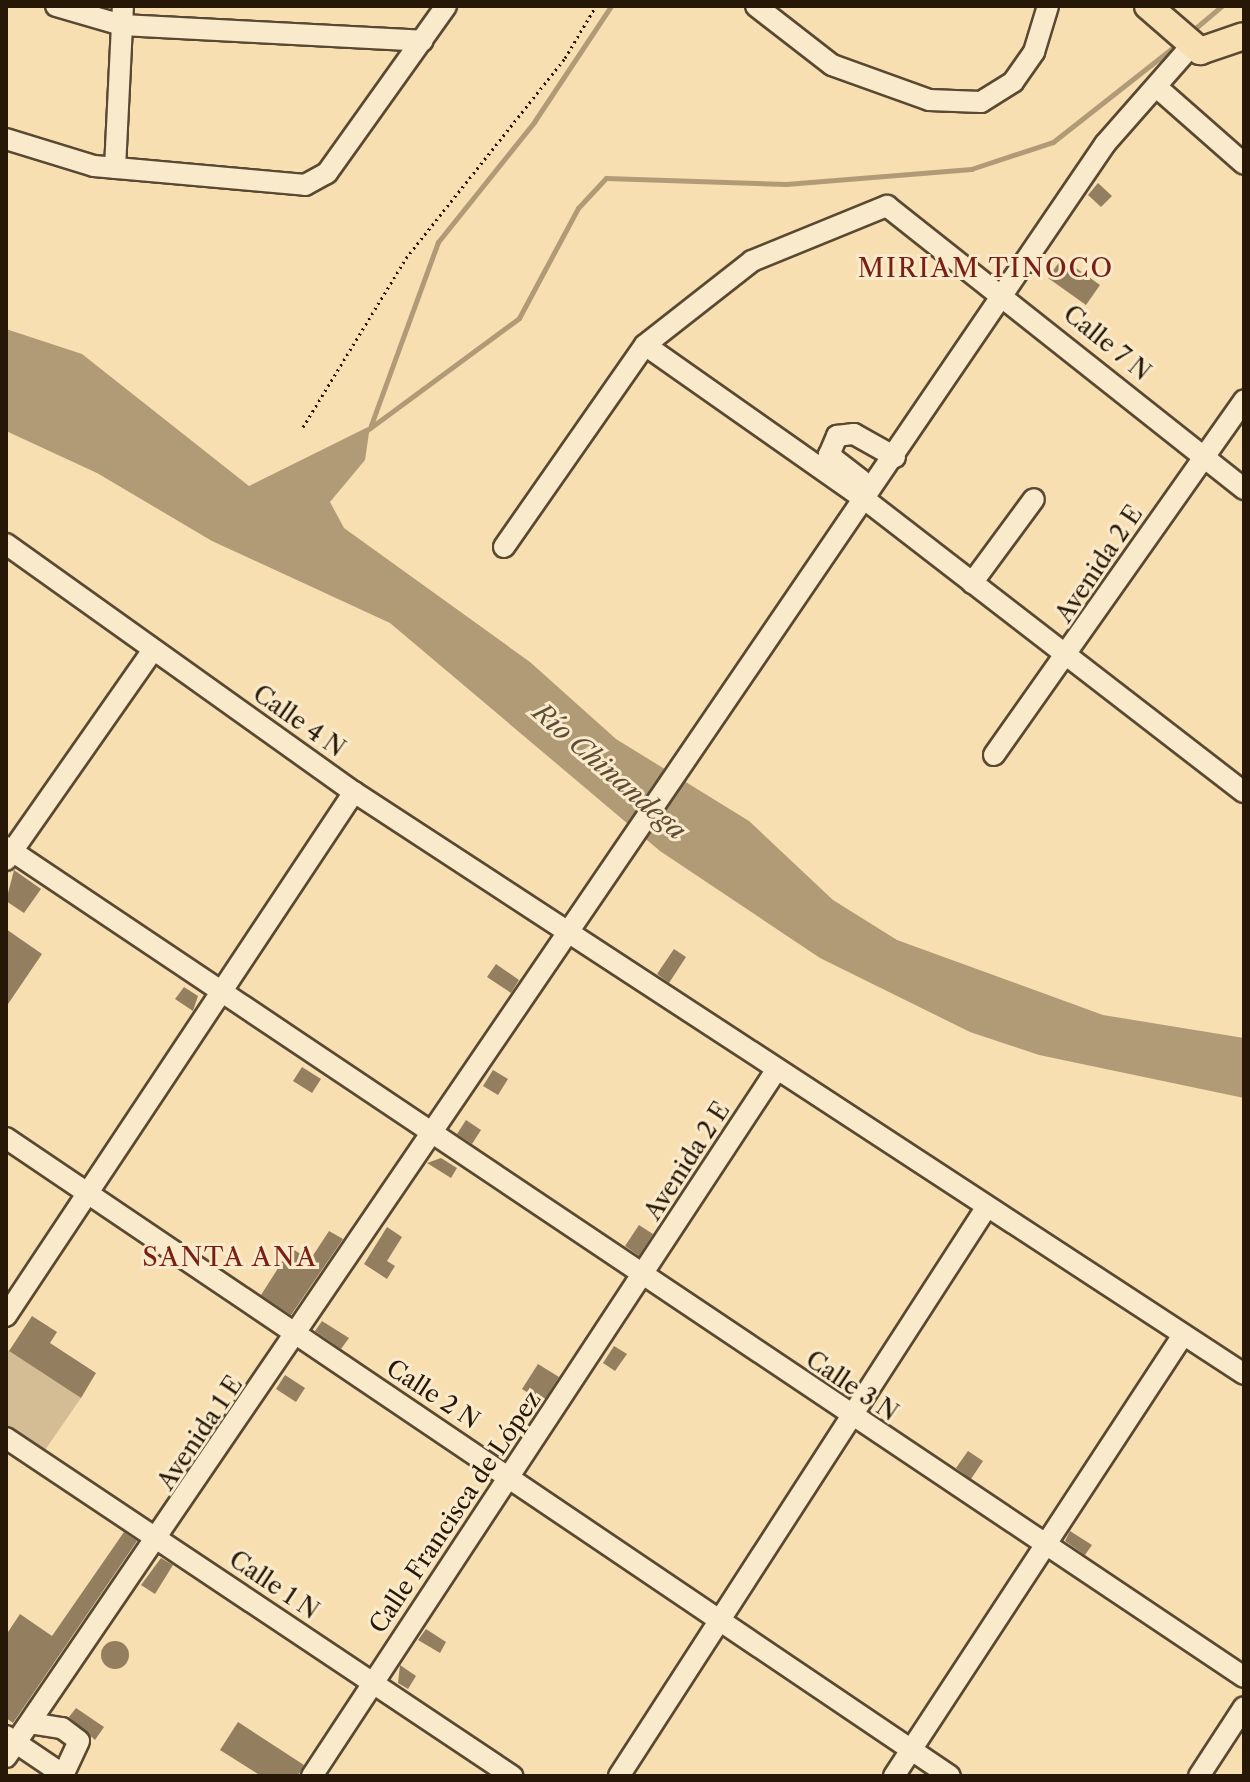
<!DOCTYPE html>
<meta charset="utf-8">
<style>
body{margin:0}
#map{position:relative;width:1250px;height:1782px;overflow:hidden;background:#f8dfb1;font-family:"Libre Caslon Text",serif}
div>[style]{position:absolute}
.green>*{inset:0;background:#d4bd94}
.water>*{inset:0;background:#b19b77}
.stream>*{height:5px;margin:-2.5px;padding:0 2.5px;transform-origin:2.5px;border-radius:2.5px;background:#b19b77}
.building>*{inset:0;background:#937f5f}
.round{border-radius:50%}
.path>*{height:3px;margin-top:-1.5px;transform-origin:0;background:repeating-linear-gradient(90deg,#261707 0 2px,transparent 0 6px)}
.roads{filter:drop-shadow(2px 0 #5a4932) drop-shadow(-2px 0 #5a4932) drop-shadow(0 2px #5a4932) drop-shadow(0 -2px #5a4932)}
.minor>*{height:20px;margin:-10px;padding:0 10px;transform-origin:10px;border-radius:10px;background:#faeacc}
.major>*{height:26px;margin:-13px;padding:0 13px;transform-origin:13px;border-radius:13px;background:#f8dfb1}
span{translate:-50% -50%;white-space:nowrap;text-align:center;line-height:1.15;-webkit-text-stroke:6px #faeacc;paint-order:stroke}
.street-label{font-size:24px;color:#261707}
.neighbourhood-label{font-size:26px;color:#7a1f14;letter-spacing:2px}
.water-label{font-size:26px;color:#5e4c34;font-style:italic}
.frame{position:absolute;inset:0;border:8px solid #261707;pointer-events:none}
</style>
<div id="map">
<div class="green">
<i style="clip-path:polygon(6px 1349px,81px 1398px,45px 1450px,6px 1425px)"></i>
</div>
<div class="water">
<i style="clip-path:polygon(6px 329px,82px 354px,249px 486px,370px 426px,365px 460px,330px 502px,344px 528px,530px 662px,616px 739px,749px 821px,833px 900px,897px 940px,1103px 1015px,1244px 1038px,1244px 1098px,1039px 1055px,970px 1032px,820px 958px,660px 851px,390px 623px,212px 541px,97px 473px,6px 431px)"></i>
</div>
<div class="stream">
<i style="left:1192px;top:31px;width:39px;rotate:-40deg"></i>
<i style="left:371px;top:425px;width:195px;rotate:-69.9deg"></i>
<i style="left:438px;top:242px;width:154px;rotate:-51.3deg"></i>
<i style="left:534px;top:122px;width:139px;rotate:-56.4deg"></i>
<i style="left:366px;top:431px;width:190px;rotate:-36.4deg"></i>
<i style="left:519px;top:318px;width:125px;rotate:-61.8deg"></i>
<i style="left:578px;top:208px;width:41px;rotate:-47deg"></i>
<i style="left:606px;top:178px;width:180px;rotate:1.9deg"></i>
<i style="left:786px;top:184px;width:186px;rotate:-4.6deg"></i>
<i style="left:971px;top:169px;width:86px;rotate:-18.2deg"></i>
<i style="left:1053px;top:142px;width:160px;rotate:-38.2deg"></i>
</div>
<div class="building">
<i style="clip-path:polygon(1098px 183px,1112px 196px,1101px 207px,1088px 195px)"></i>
<i style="clip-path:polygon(1062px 258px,1100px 285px,1086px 305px,1048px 278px)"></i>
<i style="clip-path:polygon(14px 870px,41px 889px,24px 913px,6px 901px)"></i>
<i style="clip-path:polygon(6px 929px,42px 954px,6px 1007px)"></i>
<i style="clip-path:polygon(674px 949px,686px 957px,669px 983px,657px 974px)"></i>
<i style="clip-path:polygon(496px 964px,519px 980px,511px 993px,487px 977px)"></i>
<i style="clip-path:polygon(184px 987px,198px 996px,193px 1011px,175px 999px)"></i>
<i style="clip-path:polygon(302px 1067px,321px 1079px,312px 1093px,293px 1081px)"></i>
<i style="clip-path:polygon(493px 1070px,508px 1079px,498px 1095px,483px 1086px)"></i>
<i style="clip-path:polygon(466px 1120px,481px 1130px,472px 1144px,457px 1134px)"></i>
<i style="clip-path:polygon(441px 1158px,457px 1168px,451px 1178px,427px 1163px)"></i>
<i style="clip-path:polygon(639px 1225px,653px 1234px,639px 1256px,625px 1246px)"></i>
<i style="clip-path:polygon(387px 1227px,402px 1237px,387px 1261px,395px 1266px,387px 1279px,364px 1264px)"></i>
<i style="clip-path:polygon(329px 1231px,343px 1239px,291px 1315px,261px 1295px,291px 1248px,310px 1260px)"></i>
<i style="clip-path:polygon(32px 1316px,57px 1332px,50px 1343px,96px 1373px,81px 1398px,9px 1351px)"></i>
<i style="clip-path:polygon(322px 1321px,349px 1338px,341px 1349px,315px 1331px)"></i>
<i style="clip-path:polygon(614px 1346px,627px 1354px,615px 1371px,603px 1363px)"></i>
<i style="clip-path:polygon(538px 1364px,559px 1377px,543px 1402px,522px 1389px)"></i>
<i style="clip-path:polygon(285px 1375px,305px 1388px,296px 1402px,276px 1389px)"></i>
<i style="clip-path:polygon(968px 1451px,983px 1461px,971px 1479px,956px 1468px)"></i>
<i style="clip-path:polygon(1070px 1531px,1092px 1545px,1085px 1555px,1065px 1541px)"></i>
<i style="clip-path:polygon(124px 1532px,137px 1541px,13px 1723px,6px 1718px,6px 1635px,20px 1614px,52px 1636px)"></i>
<i style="clip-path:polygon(161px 1558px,173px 1565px,155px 1594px,141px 1585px)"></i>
<i style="clip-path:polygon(426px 1629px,446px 1642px,440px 1653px,418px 1640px)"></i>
<i class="round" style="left:101px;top:1641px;width:28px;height:28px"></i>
<i style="clip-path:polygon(400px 1665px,416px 1676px,408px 1689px,398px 1683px)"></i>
<i style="clip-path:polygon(76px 1708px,104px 1727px,95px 1740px,69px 1717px)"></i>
<i style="clip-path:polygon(238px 1722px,304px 1765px,298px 1776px,261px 1776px,220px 1750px)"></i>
</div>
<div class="path">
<i style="left:303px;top:427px;width:198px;rotate:-58.6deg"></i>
<i style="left:406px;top:258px;width:256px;rotate:-51.5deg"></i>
<i style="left:565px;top:58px;width:61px;rotate:-59.2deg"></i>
</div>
<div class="roads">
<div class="minor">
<i style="left:56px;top:6px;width:69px;rotate:16.1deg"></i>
<i style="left:122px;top:25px;width:301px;rotate:3deg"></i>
<i style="left:756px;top:6px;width:96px;rotate:37.8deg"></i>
<i style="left:832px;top:65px;width:103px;rotate:19.8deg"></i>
<i style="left:929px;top:100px;width:52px;rotate:2.2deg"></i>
<i style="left:981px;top:102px;width:38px;rotate:-32deg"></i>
<i style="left:1013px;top:82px;width:37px;rotate:-55deg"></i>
<i style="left:1034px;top:52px;width:48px;rotate:-73.1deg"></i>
<i style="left:1159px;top:89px;width:113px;rotate:41.4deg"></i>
<i style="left:6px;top:139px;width:92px;rotate:17.1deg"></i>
<i style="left:94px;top:166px;width:212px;rotate:5.1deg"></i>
<i style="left:305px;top:185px;width:25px;rotate:-29deg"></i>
<i style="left:327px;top:173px;width:205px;rotate:-54.5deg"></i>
<i style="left:115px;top:168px;width:162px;rotate:-87.2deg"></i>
<i style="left:645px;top:345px;width:271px;rotate:35.1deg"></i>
<i style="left:867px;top:501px;width:476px;rotate:37.7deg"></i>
<i style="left:861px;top:480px;width:41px;rotate:-142deg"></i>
<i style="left:829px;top:455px;width:21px;rotate:-67deg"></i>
<i style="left:837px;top:436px;width:17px;rotate:-7deg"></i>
<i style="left:854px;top:434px;width:47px;rotate:29.3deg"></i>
<i style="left:6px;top:544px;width:427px;rotate:35.5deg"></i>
<i style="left:354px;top:792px;width:1063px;rotate:33.18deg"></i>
<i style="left:504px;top:547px;width:246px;rotate:-55.1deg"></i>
<i style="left:645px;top:345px;width:136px;rotate:-38.1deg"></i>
<i style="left:752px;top:261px;width:146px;rotate:-22.2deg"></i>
<i style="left:887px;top:206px;width:456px;rotate:38.4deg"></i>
<i style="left:972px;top:583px;width:104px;rotate:-53.6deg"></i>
<i style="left:994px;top:755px;width:434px;rotate:-54.8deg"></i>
<i style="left:6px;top:847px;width:1490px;rotate:33.84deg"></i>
<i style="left:6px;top:860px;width:256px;rotate:-55deg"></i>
<i style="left:6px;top:1138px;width:1139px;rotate:34.05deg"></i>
<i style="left:6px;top:1316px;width:629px;rotate:-56.41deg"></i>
<i style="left:6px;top:1438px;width:609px;rotate:33.74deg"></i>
<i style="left:30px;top:1723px;width:32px;rotate:9deg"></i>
<i style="left:62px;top:1728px;width:21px;rotate:37deg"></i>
<i style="left:79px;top:1741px;width:38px;rotate:115deg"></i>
<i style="left:6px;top:1736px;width:71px;rotate:34.1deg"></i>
<i style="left:6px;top:1757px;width:1952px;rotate:-55.73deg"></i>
<i style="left:1105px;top:144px;width:130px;rotate:-48.7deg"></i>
<i style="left:312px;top:1776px;width:843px;rotate:-56.67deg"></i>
<i style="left:619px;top:1776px;width:676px;rotate:-57.13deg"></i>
<i style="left:894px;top:1776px;width:527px;rotate:-56.76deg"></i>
<i style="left:1199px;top:1776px;width:82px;rotate:-56.9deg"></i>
</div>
<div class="major">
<i style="left:1148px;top:6px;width:69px;rotate:40.9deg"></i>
<i style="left:1200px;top:51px;width:46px;rotate:-18.8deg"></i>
</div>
</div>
<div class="street-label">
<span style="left:1107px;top:343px;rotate:39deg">Calle 7 N</span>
<span style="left:1099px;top:564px;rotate:-56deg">Avenida 2 E</span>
<span style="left:299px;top:721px;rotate:35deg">Calle 4 N</span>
<span style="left:687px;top:1161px;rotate:-57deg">Avenida 2 E</span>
<span style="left:852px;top:1386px;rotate:34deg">Calle 3 N</span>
<span style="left:433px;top:1394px;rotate:33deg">Calle 2 N</span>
<span style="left:200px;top:1433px;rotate:-56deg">Avenida 1 E</span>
<span style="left:455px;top:1512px;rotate:-56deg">Calle Francisca de López</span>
<span style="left:274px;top:1585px;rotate:34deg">Calle 1 N</span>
</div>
<div class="neighbourhood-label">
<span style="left:986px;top:269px">MIRIAM TINOCO</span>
<span style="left:230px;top:1258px">SANTA ANA</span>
</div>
<div class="water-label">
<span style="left:609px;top:772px;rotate:41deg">Río Chinandega</span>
</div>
<div class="frame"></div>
</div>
